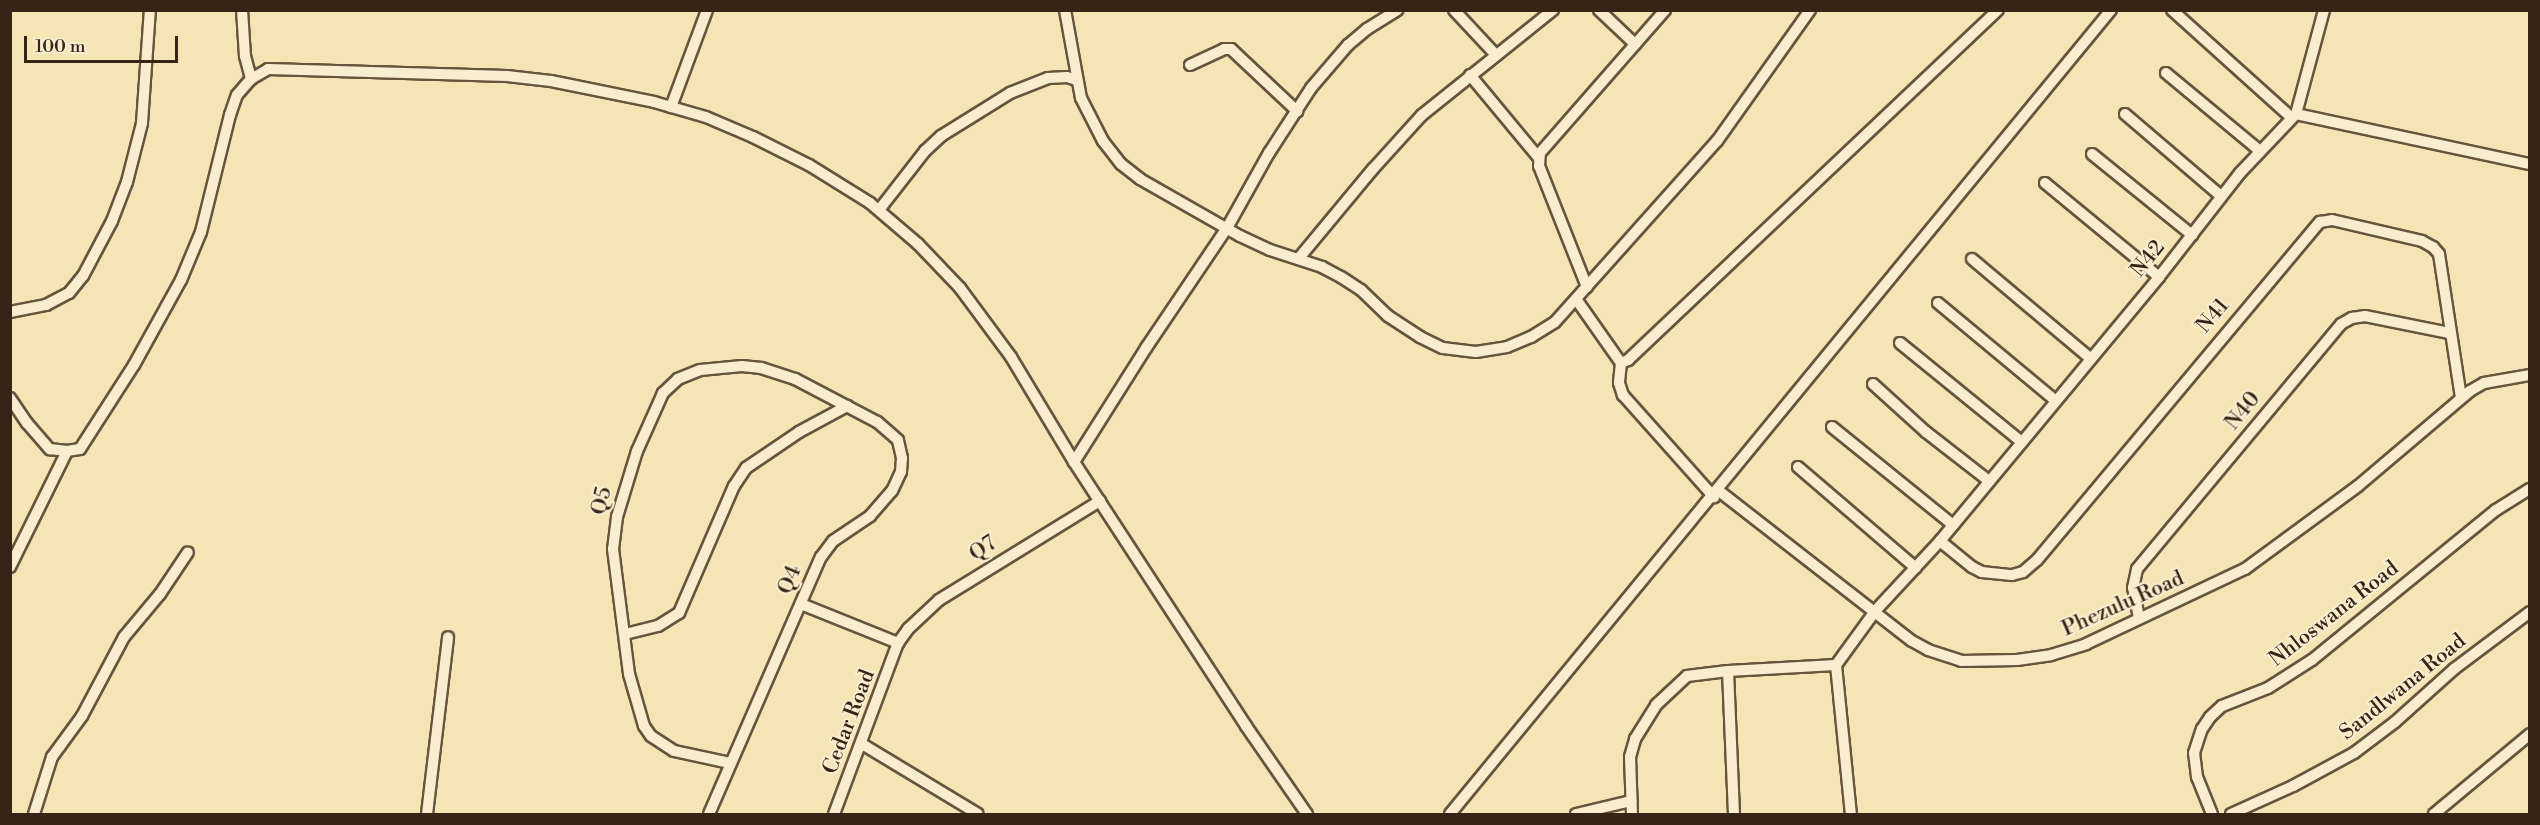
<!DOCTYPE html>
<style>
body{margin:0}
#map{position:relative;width:2540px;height:825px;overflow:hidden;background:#f5e4b4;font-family:"Libre Bodoni",serif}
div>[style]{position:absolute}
.roads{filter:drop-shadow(2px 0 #66543e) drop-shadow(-2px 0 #66543e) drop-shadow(0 2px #66543e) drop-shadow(0 -2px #66543e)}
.minor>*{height:10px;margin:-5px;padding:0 5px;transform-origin:5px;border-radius:5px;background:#f8edce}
span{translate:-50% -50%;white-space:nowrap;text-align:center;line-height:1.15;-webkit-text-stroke:4.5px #f8edce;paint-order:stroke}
.street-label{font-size:21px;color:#362417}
.frame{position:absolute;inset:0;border:12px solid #362417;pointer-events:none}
.scale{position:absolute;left:24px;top:36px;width:154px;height:27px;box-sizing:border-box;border:3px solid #362417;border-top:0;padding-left:8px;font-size:18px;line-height:21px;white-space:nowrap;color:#362417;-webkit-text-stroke:4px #f8edce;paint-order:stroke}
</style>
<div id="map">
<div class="roads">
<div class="minor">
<i style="left:242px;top:10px;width:46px;rotate:86.3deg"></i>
<i style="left:245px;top:56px;width:24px;rotate:75deg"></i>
<i style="left:1065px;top:10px;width:89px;rotate:79.7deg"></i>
<i style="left:1081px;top:98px;width:48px;rotate:62.9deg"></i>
<i style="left:1103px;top:141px;width:29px;rotate:52deg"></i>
<i style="left:1121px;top:164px;width:24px;rotate:38deg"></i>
<i style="left:1140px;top:179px;width:115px;rotate:29.7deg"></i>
<i style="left:1240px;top:236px;width:33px;rotate:25deg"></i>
<i style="left:1270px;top:250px;width:55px;rotate:18.1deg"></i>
<i style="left:1322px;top:267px;width:21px;rotate:28deg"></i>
<i style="left:1341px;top:277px;width:24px;rotate:33deg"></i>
<i style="left:1361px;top:290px;width:37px;rotate:44deg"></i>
<i style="left:1388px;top:316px;width:38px;rotate:33deg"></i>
<i style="left:1420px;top:337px;width:25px;rotate:26deg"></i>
<i style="left:1443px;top:348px;width:33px;rotate:7deg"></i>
<i style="left:1476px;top:352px;width:31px;rotate:-9deg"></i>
<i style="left:1507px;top:347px;width:26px;rotate:-23deg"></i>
<i style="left:1531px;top:337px;width:28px;rotate:-32deg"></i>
<i style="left:1555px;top:322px;width:243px;rotate:-48.2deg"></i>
<i style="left:1717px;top:141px;width:161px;rotate:-54.6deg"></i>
<i style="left:1454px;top:10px;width:62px;rotate:47deg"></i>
<i style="left:1599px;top:10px;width:50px;rotate:43.4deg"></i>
<i style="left:2172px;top:10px;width:161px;rotate:42deg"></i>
<i style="left:1190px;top:65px;width:38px;rotate:-25deg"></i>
<i style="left:1224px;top:49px;width:7px"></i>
<i style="left:1231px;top:49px;width:91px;rotate:43.2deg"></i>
<i style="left:2166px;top:73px;width:122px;rotate:39.7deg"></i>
<i style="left:1470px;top:75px;width:108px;rotate:50.3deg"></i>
<i style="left:671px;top:107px;width:103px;rotate:-69.6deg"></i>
<i style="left:2125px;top:114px;width:126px;rotate:40.5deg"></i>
<i style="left:2296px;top:114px;width:108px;rotate:-74.9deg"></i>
<i style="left:2092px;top:154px;width:129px;rotate:39deg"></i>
<i style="left:2045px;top:183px;width:148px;rotate:39.5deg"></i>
<i style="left:879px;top:210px;width:75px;rotate:-52.1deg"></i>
<i style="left:925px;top:151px;width:22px;rotate:-43deg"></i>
<i style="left:941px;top:136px;width:81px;rotate:-31.9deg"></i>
<i style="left:1010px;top:93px;width:41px;rotate:-21.5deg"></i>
<i style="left:1048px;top:78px;width:19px;rotate:-3deg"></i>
<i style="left:1067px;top:77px;width:10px;rotate:17deg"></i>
<i style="left:1299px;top:258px;width:116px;rotate:-50.3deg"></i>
<i style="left:1373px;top:169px;width:73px;rotate:-47.8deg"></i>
<i style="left:1422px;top:115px;width:168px;rotate:-38.7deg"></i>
<i style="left:1972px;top:259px;width:155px;rotate:40deg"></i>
<i style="left:1587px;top:287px;width:130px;rotate:-111.6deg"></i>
<i style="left:1539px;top:166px;width:13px;rotate:-86deg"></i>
<i style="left:1540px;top:153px;width:190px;rotate:-48.8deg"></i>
<i style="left:1576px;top:299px;width:78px;rotate:54.9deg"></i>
<i style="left:1621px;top:363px;width:8px;rotate:-23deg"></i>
<i style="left:1628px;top:360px;width:509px;rotate:-43.41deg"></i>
<i style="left:1938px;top:303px;width:153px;rotate:39.7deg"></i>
<i style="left:10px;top:312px;width:37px;rotate:-11deg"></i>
<i style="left:46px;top:305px;width:26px;rotate:-28deg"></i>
<i style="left:69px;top:293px;width:22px;rotate:-51deg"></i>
<i style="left:83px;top:276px;width:62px;rotate:-62.2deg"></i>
<i style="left:112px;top:221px;width:42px;rotate:-69deg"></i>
<i style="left:127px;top:182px;width:61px;rotate:-75.7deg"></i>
<i style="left:142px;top:123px;width:113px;rotate:-86deg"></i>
<i style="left:1900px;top:343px;width:157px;rotate:39.1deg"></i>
<i style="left:1621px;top:363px;width:20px;rotate:96deg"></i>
<i style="left:1619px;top:383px;width:13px;rotate:72deg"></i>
<i style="left:1623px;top:395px;width:137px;rotate:48.3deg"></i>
<i style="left:1873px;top:384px;width:72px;rotate:42.2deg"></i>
<i style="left:1926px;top:432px;width:80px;rotate:37.9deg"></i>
<i style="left:10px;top:398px;width:30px;rotate:56deg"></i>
<i style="left:27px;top:423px;width:35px;rotate:49deg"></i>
<i style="left:50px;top:449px;width:17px;rotate:7deg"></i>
<i style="left:67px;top:451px;width:13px;rotate:-9deg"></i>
<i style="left:80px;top:449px;width:100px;rotate:-57.3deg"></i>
<i style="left:134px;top:365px;width:97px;rotate:-61.1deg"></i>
<i style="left:181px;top:280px;width:52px;rotate:-67.4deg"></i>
<i style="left:201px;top:232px;width:121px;rotate:-76.1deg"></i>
<i style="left:230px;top:115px;width:21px;rotate:-71deg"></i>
<i style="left:237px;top:95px;width:21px;rotate:-49deg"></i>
<i style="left:251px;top:79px;width:20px;rotate:-30deg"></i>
<i style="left:268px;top:69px;width:239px;rotate:1.7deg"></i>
<i style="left:507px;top:76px;width:44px;rotate:6.5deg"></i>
<i style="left:551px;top:81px;width:105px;rotate:11.5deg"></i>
<i style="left:654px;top:102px;width:54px;rotate:16.1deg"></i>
<i style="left:706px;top:117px;width:51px;rotate:23.1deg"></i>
<i style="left:753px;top:137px;width:63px;rotate:26.6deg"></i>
<i style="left:809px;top:165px;width:72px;rotate:31.9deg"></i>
<i style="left:870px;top:203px;width:63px;rotate:40.5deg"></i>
<i style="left:918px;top:244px;width:61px;rotate:46.3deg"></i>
<i style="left:960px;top:288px;width:86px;rotate:53.5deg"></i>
<i style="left:1011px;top:357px;width:122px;rotate:59deg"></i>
<i style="left:1074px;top:462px;width:315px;rotate:56.9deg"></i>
<i style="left:1246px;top:726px;width:107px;rotate:55.3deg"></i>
<i style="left:1832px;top:427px;width:156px;rotate:39deg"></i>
<i style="left:1074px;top:462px;width:135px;rotate:-57.7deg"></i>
<i style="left:1146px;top:348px;width:145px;rotate:-56deg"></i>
<i style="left:1227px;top:228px;width:86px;rotate:-60.8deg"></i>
<i style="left:1269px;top:153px;width:77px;rotate:-57.1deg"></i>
<i style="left:1311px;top:88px;width:57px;rotate:-49.3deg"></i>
<i style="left:1348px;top:45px;width:25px;rotate:-40deg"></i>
<i style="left:1367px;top:29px;width:36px;rotate:-32deg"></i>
<i style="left:1798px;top:467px;width:155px;rotate:40.6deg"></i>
<i style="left:1719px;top:491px;width:244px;rotate:37.9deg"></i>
<i style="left:1912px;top:641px;width:18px;rotate:29deg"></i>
<i style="left:1928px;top:650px;width:35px;rotate:18deg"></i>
<i style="left:1961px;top:661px;width:56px;rotate:-1deg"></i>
<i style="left:2017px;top:660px;width:34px;rotate:-8deg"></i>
<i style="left:2051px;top:655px;width:37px;rotate:-17deg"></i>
<i style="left:2086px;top:644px;width:176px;rotate:-25.3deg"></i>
<i style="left:2245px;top:569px;width:140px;rotate:-36.3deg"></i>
<i style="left:2358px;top:486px;width:147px;rotate:-40.3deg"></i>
<i style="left:2470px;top:391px;width:16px;rotate:-30deg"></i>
<i style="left:2484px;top:383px;width:47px;rotate:-9.9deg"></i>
<i style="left:1940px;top:541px;width:41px;rotate:39.1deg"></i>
<i style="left:1972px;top:567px;width:11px;rotate:27deg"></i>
<i style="left:1982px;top:572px;width:30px;rotate:6deg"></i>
<i style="left:2012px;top:575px;width:11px;rotate:-15deg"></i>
<i style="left:2023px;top:572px;width:18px;rotate:-41deg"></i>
<i style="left:2037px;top:560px;width:441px;rotate:-50.1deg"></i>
<i style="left:2320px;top:222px;width:12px;rotate:-9deg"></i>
<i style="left:2332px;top:220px;width:92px;rotate:13.1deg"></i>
<i style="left:2422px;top:241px;width:13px;rotate:29deg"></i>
<i style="left:2433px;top:247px;width:9px;rotate:49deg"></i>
<i style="left:2439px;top:254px;width:146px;rotate:81.3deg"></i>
<i style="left:10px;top:567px;width:129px;rotate:-63.8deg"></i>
<i style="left:801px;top:604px;width:105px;rotate:21.9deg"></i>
<i style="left:2139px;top:618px;width:31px;rotate:-101deg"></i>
<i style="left:2133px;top:588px;width:19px;rotate:-78deg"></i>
<i style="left:2137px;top:569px;width:319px;rotate:-50.2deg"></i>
<i style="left:2341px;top:324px;width:13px;rotate:-29deg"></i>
<i style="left:2352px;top:318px;width:13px;rotate:-9deg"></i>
<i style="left:2365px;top:316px;width:86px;rotate:11.4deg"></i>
<i style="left:625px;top:634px;width:34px;rotate:-14deg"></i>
<i style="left:658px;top:626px;width:25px;rotate:-32deg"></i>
<i style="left:679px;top:613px;width:138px;rotate:-66.6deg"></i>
<i style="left:734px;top:486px;width:22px;rotate:-56deg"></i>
<i style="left:746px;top:468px;width:64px;rotate:-34.2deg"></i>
<i style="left:799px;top:432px;width:55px;rotate:-28.4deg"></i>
<i style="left:1836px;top:665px;width:68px;rotate:-54deg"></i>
<i style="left:1876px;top:610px;width:94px;rotate:-47.2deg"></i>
<i style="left:1940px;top:541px;width:343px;rotate:-50.3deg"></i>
<i style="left:2159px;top:277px;width:132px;rotate:-52.1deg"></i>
<i style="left:2240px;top:173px;width:81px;rotate:-46.5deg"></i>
<i style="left:2296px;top:114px;width:239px;rotate:12.1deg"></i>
<i style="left:1836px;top:665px;width:150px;rotate:84.3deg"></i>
<i style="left:1728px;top:671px;width:143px;rotate:87.6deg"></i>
<i style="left:862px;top:744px;width:135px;rotate:31.1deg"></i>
<i style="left:34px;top:814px;width:60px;rotate:-72.5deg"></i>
<i style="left:52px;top:757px;width:51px;rotate:-53.8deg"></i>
<i style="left:82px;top:716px;width:89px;rotate:-62deg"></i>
<i style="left:124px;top:637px;width:56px;rotate:-50.1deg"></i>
<i style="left:160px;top:594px;width:50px;rotate:-56.3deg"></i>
<i style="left:427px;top:814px;width:178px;rotate:-83.2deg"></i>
<i style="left:709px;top:814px;width:280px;rotate:-66.5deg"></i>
<i style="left:821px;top:557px;width:20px;rotate:-53deg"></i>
<i style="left:833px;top:541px;width:45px;rotate:-34deg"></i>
<i style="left:870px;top:516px;width:33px;rotate:-49deg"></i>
<i style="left:892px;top:491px;width:21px;rotate:-65deg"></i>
<i style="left:901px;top:472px;width:14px;rotate:-86deg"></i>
<i style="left:902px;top:458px;width:18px;rotate:-103deg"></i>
<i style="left:898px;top:440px;width:28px;rotate:-139deg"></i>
<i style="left:877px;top:422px;width:93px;rotate:-152.3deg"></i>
<i style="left:795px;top:379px;width:36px;rotate:-162deg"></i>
<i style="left:761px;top:368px;width:19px;rotate:-174deg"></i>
<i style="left:742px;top:366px;width:42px;rotate:174.6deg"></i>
<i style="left:700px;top:370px;width:24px;rotate:158deg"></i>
<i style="left:678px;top:379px;width:21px;rotate:137deg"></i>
<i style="left:663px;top:393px;width:64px;rotate:114.1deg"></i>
<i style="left:637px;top:451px;width:69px;rotate:106.9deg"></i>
<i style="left:617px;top:517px;width:32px;rotate:97deg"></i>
<i style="left:613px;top:549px;width:126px;rotate:82.7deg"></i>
<i style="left:629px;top:674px;width:54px;rotate:73.9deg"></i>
<i style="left:644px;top:726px;width:12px;rotate:55deg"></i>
<i style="left:651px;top:736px;width:27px;rotate:33deg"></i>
<i style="left:674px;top:751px;width:57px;rotate:12.1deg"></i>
<i style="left:834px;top:814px;width:183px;rotate:-69.5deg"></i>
<i style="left:898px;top:643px;width:17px;rotate:-54deg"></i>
<i style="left:908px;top:629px;width:42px;rotate:-43.1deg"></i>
<i style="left:939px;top:600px;width:189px;rotate:-31.6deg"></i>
<i style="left:1450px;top:814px;width:1041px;rotate:-50.58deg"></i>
<i style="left:1576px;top:814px;width:57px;rotate:-13.3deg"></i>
<i style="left:1632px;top:814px;width:57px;rotate:-92deg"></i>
<i style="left:1630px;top:757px;width:19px;rotate:-74deg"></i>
<i style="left:1635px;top:739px;width:40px;rotate:-58deg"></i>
<i style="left:1656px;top:705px;width:42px;rotate:-43.1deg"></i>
<i style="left:1687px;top:676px;width:41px;rotate:-7deg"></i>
<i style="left:1728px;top:671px;width:108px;rotate:-3.2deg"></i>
<i style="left:2212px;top:814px;width:40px;rotate:-112deg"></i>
<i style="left:2197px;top:777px;width:24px;rotate:-97deg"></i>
<i style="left:2194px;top:753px;width:25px;rotate:-72deg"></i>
<i style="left:2202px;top:729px;width:14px;rotate:-56deg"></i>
<i style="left:2210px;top:717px;width:16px;rotate:-43deg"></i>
<i style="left:2222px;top:706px;width:49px;rotate:-21.4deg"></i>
<i style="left:2268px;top:688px;width:52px;rotate:-32.5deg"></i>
<i style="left:2312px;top:660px;width:237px;rotate:-39.2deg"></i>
<i style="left:2496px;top:510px;width:40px;rotate:-32deg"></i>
<i style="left:2231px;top:814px;width:68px;rotate:-24.3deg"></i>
<i style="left:2293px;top:786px;width:69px;rotate:-28.4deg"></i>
<i style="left:2354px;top:753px;width:51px;rotate:-37.1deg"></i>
<i style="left:2395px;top:722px;width:79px;rotate:-41.9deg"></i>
<i style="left:2454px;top:669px;width:95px;rotate:-36.9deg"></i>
<i style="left:2434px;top:814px;width:125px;rotate:-39.8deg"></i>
</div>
</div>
<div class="street-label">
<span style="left:2148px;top:259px;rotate:-51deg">N42</span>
<span style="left:2213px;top:316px;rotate:-50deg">N41</span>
<span style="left:2243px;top:411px;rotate:-51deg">N40</span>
<span style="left:602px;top:501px;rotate:-76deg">Q5</span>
<span style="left:983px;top:549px;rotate:-33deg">Q7</span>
<span style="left:790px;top:580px;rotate:-67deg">Q4</span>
<span style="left:2123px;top:604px;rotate:-24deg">Phezulu Road</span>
<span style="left:2334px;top:614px;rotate:-38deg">Nhloswana Road</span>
<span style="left:2403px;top:687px;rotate:-39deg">Sandlwana Road</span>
<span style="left:849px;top:722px;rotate:-69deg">Cedar Road</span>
</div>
<div class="frame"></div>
<div class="scale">100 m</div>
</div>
